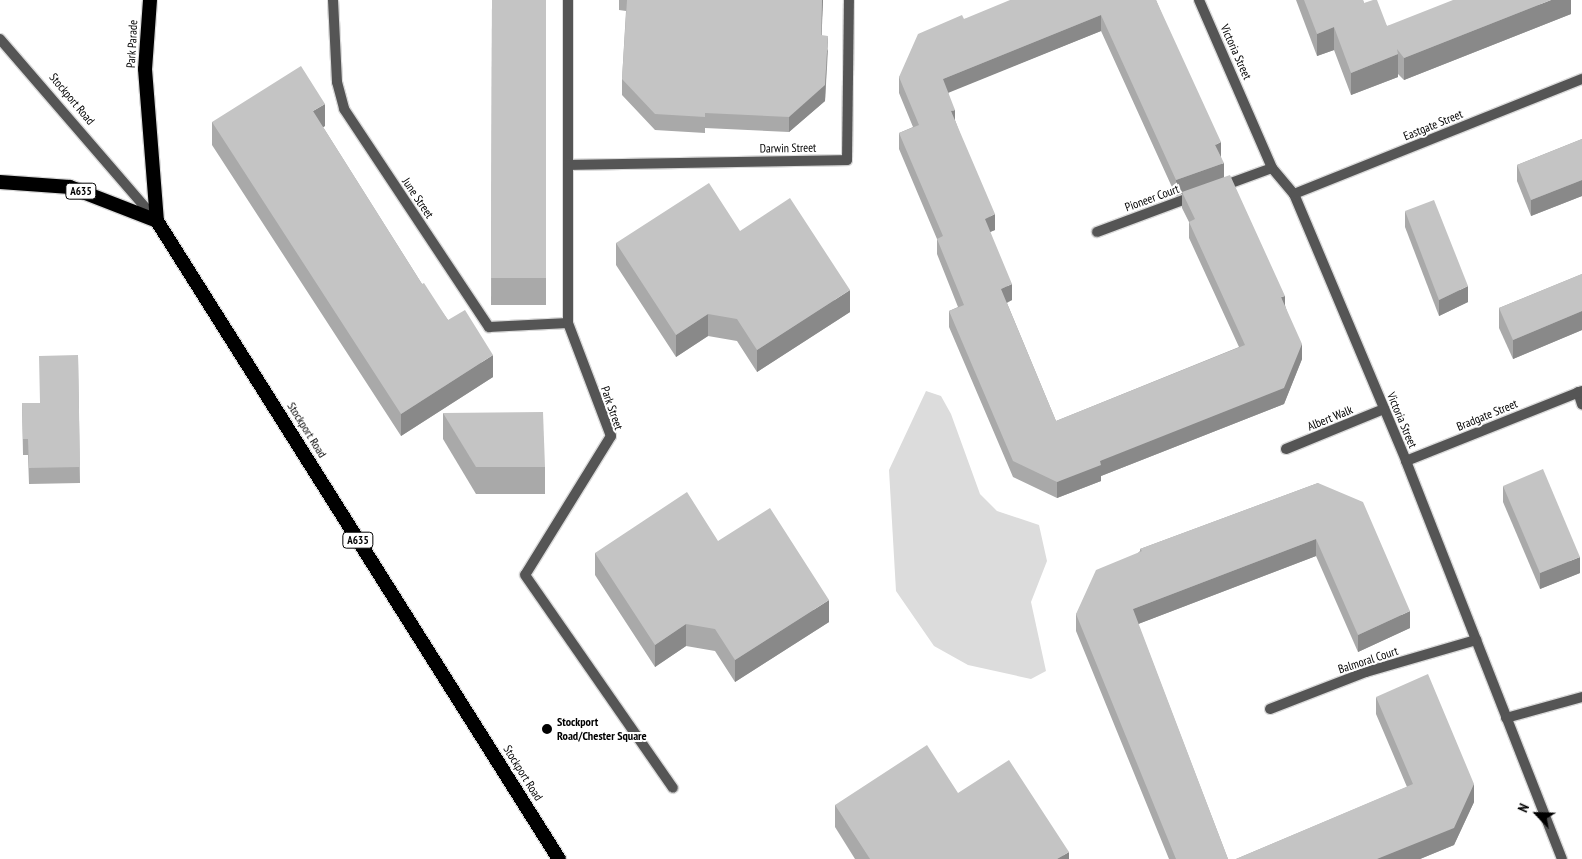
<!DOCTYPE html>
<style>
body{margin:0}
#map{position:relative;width:1582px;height:859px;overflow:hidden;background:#fff;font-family:"PT Sans Narrow",sans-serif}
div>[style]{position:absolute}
.green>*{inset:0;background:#dcdcdc}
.roads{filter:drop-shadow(1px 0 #dbdbdb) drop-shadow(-1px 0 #dbdbdb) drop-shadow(0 1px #dbdbdb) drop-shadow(0 -1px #dbdbdb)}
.minor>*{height:10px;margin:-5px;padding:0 5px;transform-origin:5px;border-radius:5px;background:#555}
.trunk>*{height:14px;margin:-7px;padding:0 7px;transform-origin:7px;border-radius:7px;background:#000}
.wall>*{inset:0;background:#a9a9a9}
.shaded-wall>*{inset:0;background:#898989}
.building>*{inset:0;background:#c4c4c4}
.dots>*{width:14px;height:14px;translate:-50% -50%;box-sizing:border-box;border:2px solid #fff;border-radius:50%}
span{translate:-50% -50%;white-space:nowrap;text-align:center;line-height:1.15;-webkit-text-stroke:4px #fff;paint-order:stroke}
.shield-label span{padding:1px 4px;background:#fff;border:1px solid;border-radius:4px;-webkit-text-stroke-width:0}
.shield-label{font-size:11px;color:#000;font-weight:700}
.street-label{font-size:12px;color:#000}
.poi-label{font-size:12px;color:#000;font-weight:700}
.left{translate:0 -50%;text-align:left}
.north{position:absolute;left:1512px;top:789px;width:50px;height:50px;-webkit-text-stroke:4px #fff;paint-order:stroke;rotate:294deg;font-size:14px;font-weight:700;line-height:20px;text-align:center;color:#000}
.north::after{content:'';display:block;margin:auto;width:18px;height:22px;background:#000;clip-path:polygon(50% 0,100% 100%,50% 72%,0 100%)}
</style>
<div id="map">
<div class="green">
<i style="clip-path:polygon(926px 391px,941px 396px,951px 414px,980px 494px,997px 511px,1039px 525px,1047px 561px,1031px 602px,1046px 671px,1031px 679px,968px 665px,934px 646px,896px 591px,889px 470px)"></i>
</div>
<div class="roads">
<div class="minor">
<i style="left:333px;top:0;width:82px;rotate:87.2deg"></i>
<i style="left:337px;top:82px;width:28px;rotate:75deg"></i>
<i style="left:344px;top:109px;width:262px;rotate:56.4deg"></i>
<i style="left:489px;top:327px;width:79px;rotate:-2.9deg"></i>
<i style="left:568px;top:0;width:323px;rotate:90deg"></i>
<i style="left:568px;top:323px;width:121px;rotate:69.2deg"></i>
<i style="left:611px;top:436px;width:163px;rotate:121.7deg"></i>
<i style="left:525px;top:575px;width:259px;rotate:55.2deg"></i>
<i style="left:1199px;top:0;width:183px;rotate:66.5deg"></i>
<i style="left:1272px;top:168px;width:34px;rotate:50deg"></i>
<i style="left:1294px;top:194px;width:290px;rotate:67.2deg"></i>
<i style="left:1406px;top:461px;width:427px;rotate:68.6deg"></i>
<i style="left:0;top:39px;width:239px;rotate:49.2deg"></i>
<i style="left:570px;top:165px;width:277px;rotate:-1deg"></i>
<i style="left:847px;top:160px;width:160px;rotate:-89.3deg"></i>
<i style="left:1220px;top:187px;width:55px;rotate:-20.1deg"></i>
<i style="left:1294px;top:194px;width:310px;rotate:-21.8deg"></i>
<i style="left:1097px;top:232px;width:103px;rotate:-20.4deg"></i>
<i style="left:1578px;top:392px;width:13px;rotate:72deg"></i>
<i style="left:1286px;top:449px;width:106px;rotate:-22.2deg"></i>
<i style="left:1406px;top:461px;width:189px;rotate:-21.7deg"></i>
<i style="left:1270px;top:709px;width:103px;rotate:-21.1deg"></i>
<i style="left:1366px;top:672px;width:115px;rotate:-16.2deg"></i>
<i style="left:1506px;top:718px;width:79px;rotate:-15.4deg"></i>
</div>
<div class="trunk">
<i style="left:150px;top:0;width:69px;rotate:94.1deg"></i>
<i style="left:145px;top:69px;width:152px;rotate:85.5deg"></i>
<i style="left:157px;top:221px;width:754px;rotate:57.79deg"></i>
<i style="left:0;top:182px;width:70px;rotate:4.1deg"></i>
<i style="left:70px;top:187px;width:93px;rotate:21.3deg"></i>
</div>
</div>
<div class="wall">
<i style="clip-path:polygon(492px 0,546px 0,546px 305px,491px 305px)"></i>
<i style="clip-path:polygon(619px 0,823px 0,821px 36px,828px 51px,825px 101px,789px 132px,705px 128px,705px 133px,655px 130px,622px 95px,622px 79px,626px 11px,619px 10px)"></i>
<i style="clip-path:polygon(evenodd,1156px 0,1221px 157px,1224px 177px,1285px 305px,1302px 359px,1284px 404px,1101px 476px,1101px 481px,1057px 498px,1013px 477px,949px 327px,949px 311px,958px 307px,937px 254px,937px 239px,899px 149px,899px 133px,913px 127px,899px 93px,899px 77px,964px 19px,1156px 0,1101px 31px,1176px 196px,1182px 193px,1182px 208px,1189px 222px,1189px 238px,1239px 347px,1056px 421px,1007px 303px,1012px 300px,990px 232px,995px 230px,955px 120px,948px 92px,1101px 31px)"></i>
<i style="clip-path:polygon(1296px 0,1363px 0,1364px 3px,1387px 26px,1571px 0,1571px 14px,1404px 80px,1398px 74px,1398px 77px,1351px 95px,1334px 50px,1317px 56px)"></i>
<i style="clip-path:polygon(212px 122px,325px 126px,323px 127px,422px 284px,448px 320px,493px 377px,401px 436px,212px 145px)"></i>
<i style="clip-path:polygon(1582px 139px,1582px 196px,1531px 216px,1517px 181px,1517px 165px)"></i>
<i style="clip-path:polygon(1405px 211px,1468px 302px,1439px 316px,1405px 227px)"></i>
<i style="clip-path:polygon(740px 231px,850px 312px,757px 372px,737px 341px,708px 336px,676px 357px,616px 265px,616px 243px)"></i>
<i style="clip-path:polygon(1582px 274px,1582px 330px,1513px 359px,1499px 328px,1499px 308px)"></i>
<i style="clip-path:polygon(78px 355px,80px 483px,29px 484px,28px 455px,23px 455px,22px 403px,40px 403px)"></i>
<i style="clip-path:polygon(443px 413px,545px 467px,545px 494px,476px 494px,443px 439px)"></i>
<i style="clip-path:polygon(1318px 483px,1410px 628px,1358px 652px,1316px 556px,1138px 624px,1228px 859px,1169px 859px,1076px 631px,1076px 614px,1140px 551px,1140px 549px)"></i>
<i style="clip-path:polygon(1503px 486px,1580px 573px,1540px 589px,1503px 502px)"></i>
<i style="clip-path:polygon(718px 541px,829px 622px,735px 682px,715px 651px,686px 646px,655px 667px,595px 575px,595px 553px)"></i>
<i style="clip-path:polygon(1376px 697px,1474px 802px,1454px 845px,1420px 859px,1236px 859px,1407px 787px,1376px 714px)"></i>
<i style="clip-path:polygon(958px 793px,1069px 859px,855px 859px,835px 827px,835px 805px)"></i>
</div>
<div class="shaded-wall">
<i style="clip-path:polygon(822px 0,823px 0,821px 51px,821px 35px)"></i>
<i style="clip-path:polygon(1551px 0,1571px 0,1571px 14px,1404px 80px,1404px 58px)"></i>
<i style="clip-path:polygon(1101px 15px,1101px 31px,943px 95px,943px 79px)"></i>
<i style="clip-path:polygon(1334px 27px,1334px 50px,1317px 56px,1317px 34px)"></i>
<i style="clip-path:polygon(828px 36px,825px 101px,789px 132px,789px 117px)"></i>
<i style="clip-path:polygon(1398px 54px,1398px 77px,1351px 95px,1351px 73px)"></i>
<i style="clip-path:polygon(325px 104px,325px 126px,313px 133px,313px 111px)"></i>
<i style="clip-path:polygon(955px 110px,955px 126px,951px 111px)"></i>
<i style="clip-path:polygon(1221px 142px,1221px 158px,1215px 145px)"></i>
<i style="clip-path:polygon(1224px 163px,1224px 178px,1176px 196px,1176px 180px)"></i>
<i style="clip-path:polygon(1582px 180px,1582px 196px,1531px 216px,1531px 200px)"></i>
<i style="clip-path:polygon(995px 214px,995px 230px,985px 234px,985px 219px)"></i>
<i style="clip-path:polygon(1012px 284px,1012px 300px,1001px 305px,1001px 289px)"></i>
<i style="clip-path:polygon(1468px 286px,1468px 302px,1439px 316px,1439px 300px)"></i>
<i style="clip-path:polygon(850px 290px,850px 312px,757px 372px,757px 350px)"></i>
<i style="clip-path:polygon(1285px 296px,1285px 311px,1281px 297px)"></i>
<i style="clip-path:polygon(1582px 311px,1582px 330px,1513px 359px,1513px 340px)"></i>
<i style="clip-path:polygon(708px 314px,708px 336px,676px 357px,676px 335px)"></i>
<i style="clip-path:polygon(1302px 344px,1302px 359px,1284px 404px,1101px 476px,1101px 481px,1057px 498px,1057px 482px,1100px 461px)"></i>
<i style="clip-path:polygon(493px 355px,493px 377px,401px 436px,401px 414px)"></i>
<i style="clip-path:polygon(1316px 539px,1316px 556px,1133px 626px,1133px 609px)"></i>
<i style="clip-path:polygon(1580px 557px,1580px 573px,1540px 589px,1540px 573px)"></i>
<i style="clip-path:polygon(829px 600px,829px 622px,735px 682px,735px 660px)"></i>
<i style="clip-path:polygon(1410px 611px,1410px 628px,1358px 652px,1358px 635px)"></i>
<i style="clip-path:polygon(686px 624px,686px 646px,655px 667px,655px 645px)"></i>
<i style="clip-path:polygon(1474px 784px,1474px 802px,1454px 845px,1420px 859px,1377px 859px)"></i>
<i style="clip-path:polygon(1069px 852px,1069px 859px,1057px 859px)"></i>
</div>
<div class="building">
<i style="clip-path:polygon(492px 0,546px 0,546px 278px,491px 278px)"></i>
<i style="clip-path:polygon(627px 0,822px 0,821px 35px,828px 36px,825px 85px,789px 117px,705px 113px,705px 117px,655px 114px,622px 79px)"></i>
<i style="clip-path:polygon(1010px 0,1156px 0,1221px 142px,1215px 145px,1224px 163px,1176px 180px,1101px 15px,943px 79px,955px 110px,951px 111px,995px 214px,985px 219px,1012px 284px,1001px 289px,1056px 421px,1245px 345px,1189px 222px,1195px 219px,1182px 192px,1230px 175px,1285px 296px,1281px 297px,1302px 344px,1284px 388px,1100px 461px,1101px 465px,1057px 482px,1013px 461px,949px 311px,964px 305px,937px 239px,943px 236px,899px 133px,919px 125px,899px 77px,918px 34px,962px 15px,964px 19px)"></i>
<i style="clip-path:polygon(1304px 0,1363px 0,1364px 3px,1373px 0,1377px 0,1387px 26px,1453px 0,1551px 0,1404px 58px,1397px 49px,1398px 54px,1351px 73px,1334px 27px,1317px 34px)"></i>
<i style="clip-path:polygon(301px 66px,325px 104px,313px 111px,422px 284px,424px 283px,448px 320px,465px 310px,493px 355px,401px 414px,212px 122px)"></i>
<i style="clip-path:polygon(1582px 139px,1582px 180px,1531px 200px,1517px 165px)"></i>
<i style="clip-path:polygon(709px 183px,740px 231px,790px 198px,850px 290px,757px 350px,737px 319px,708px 314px,676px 335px,616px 243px)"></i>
<i style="clip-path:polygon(1434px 200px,1468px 286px,1439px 300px,1405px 211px)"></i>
<i style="clip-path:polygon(1582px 274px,1582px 311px,1513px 340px,1499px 308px)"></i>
<i style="clip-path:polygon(78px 355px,80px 467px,29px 468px,28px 439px,23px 439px,22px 403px,40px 403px,39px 356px)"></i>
<i style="clip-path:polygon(543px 412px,545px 467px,476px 467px,443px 413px)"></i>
<i style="clip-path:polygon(1543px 469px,1580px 557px,1540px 573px,1503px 486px)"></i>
<i style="clip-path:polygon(1318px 483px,1363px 502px,1410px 611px,1358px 635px,1316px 539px,1133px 609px,1228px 859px,1176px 859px,1076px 614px,1096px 570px,1142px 551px,1140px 549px)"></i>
<i style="clip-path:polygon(687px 492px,718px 541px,770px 508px,829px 600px,735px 660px,715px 629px,686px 624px,655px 645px,595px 553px)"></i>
<i style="clip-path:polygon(1428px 674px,1474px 784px,1454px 828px,1377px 859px,1236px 859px,1413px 784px,1376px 697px)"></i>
<i style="clip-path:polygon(927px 745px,958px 793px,1009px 760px,1069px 852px,1057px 859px,870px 859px,835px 805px)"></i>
</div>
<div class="dots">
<i style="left:547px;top:729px;background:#000"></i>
</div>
<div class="shield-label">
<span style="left:81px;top:191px">A635</span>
<span style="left:358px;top:540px">A635</span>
</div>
<div class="street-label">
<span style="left:132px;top:44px;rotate:-87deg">Park Parade</span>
<span style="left:1236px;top:52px;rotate:66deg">Victoria Street</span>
<span style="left:72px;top:99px;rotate:50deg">Stockport Road</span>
<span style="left:1433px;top:125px;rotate:-22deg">Eastgate Street</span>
<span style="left:788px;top:148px;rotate:-1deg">Darwin Street</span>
<span style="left:418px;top:198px;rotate:56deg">June Street</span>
<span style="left:1152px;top:198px;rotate:-20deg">Pioneer Court</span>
<span style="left:612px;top:408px;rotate:71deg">Park Street</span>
<span style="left:1487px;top:415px;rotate:-22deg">Bradgate Street</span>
<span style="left:1330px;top:418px;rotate:-22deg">Albert Walk</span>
<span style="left:1402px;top:420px;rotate:67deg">Victoria Street</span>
<span style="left:307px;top:430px;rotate:58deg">Stockport Road</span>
<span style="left:1368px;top:660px;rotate:-18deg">Balmoral Court</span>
<span style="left:523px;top:773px;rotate:58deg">Stockport Road</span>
</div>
<div class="poi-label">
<span class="left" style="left:557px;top:729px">Stockport<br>Road/Chester Square</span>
</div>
<div class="north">N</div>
</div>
